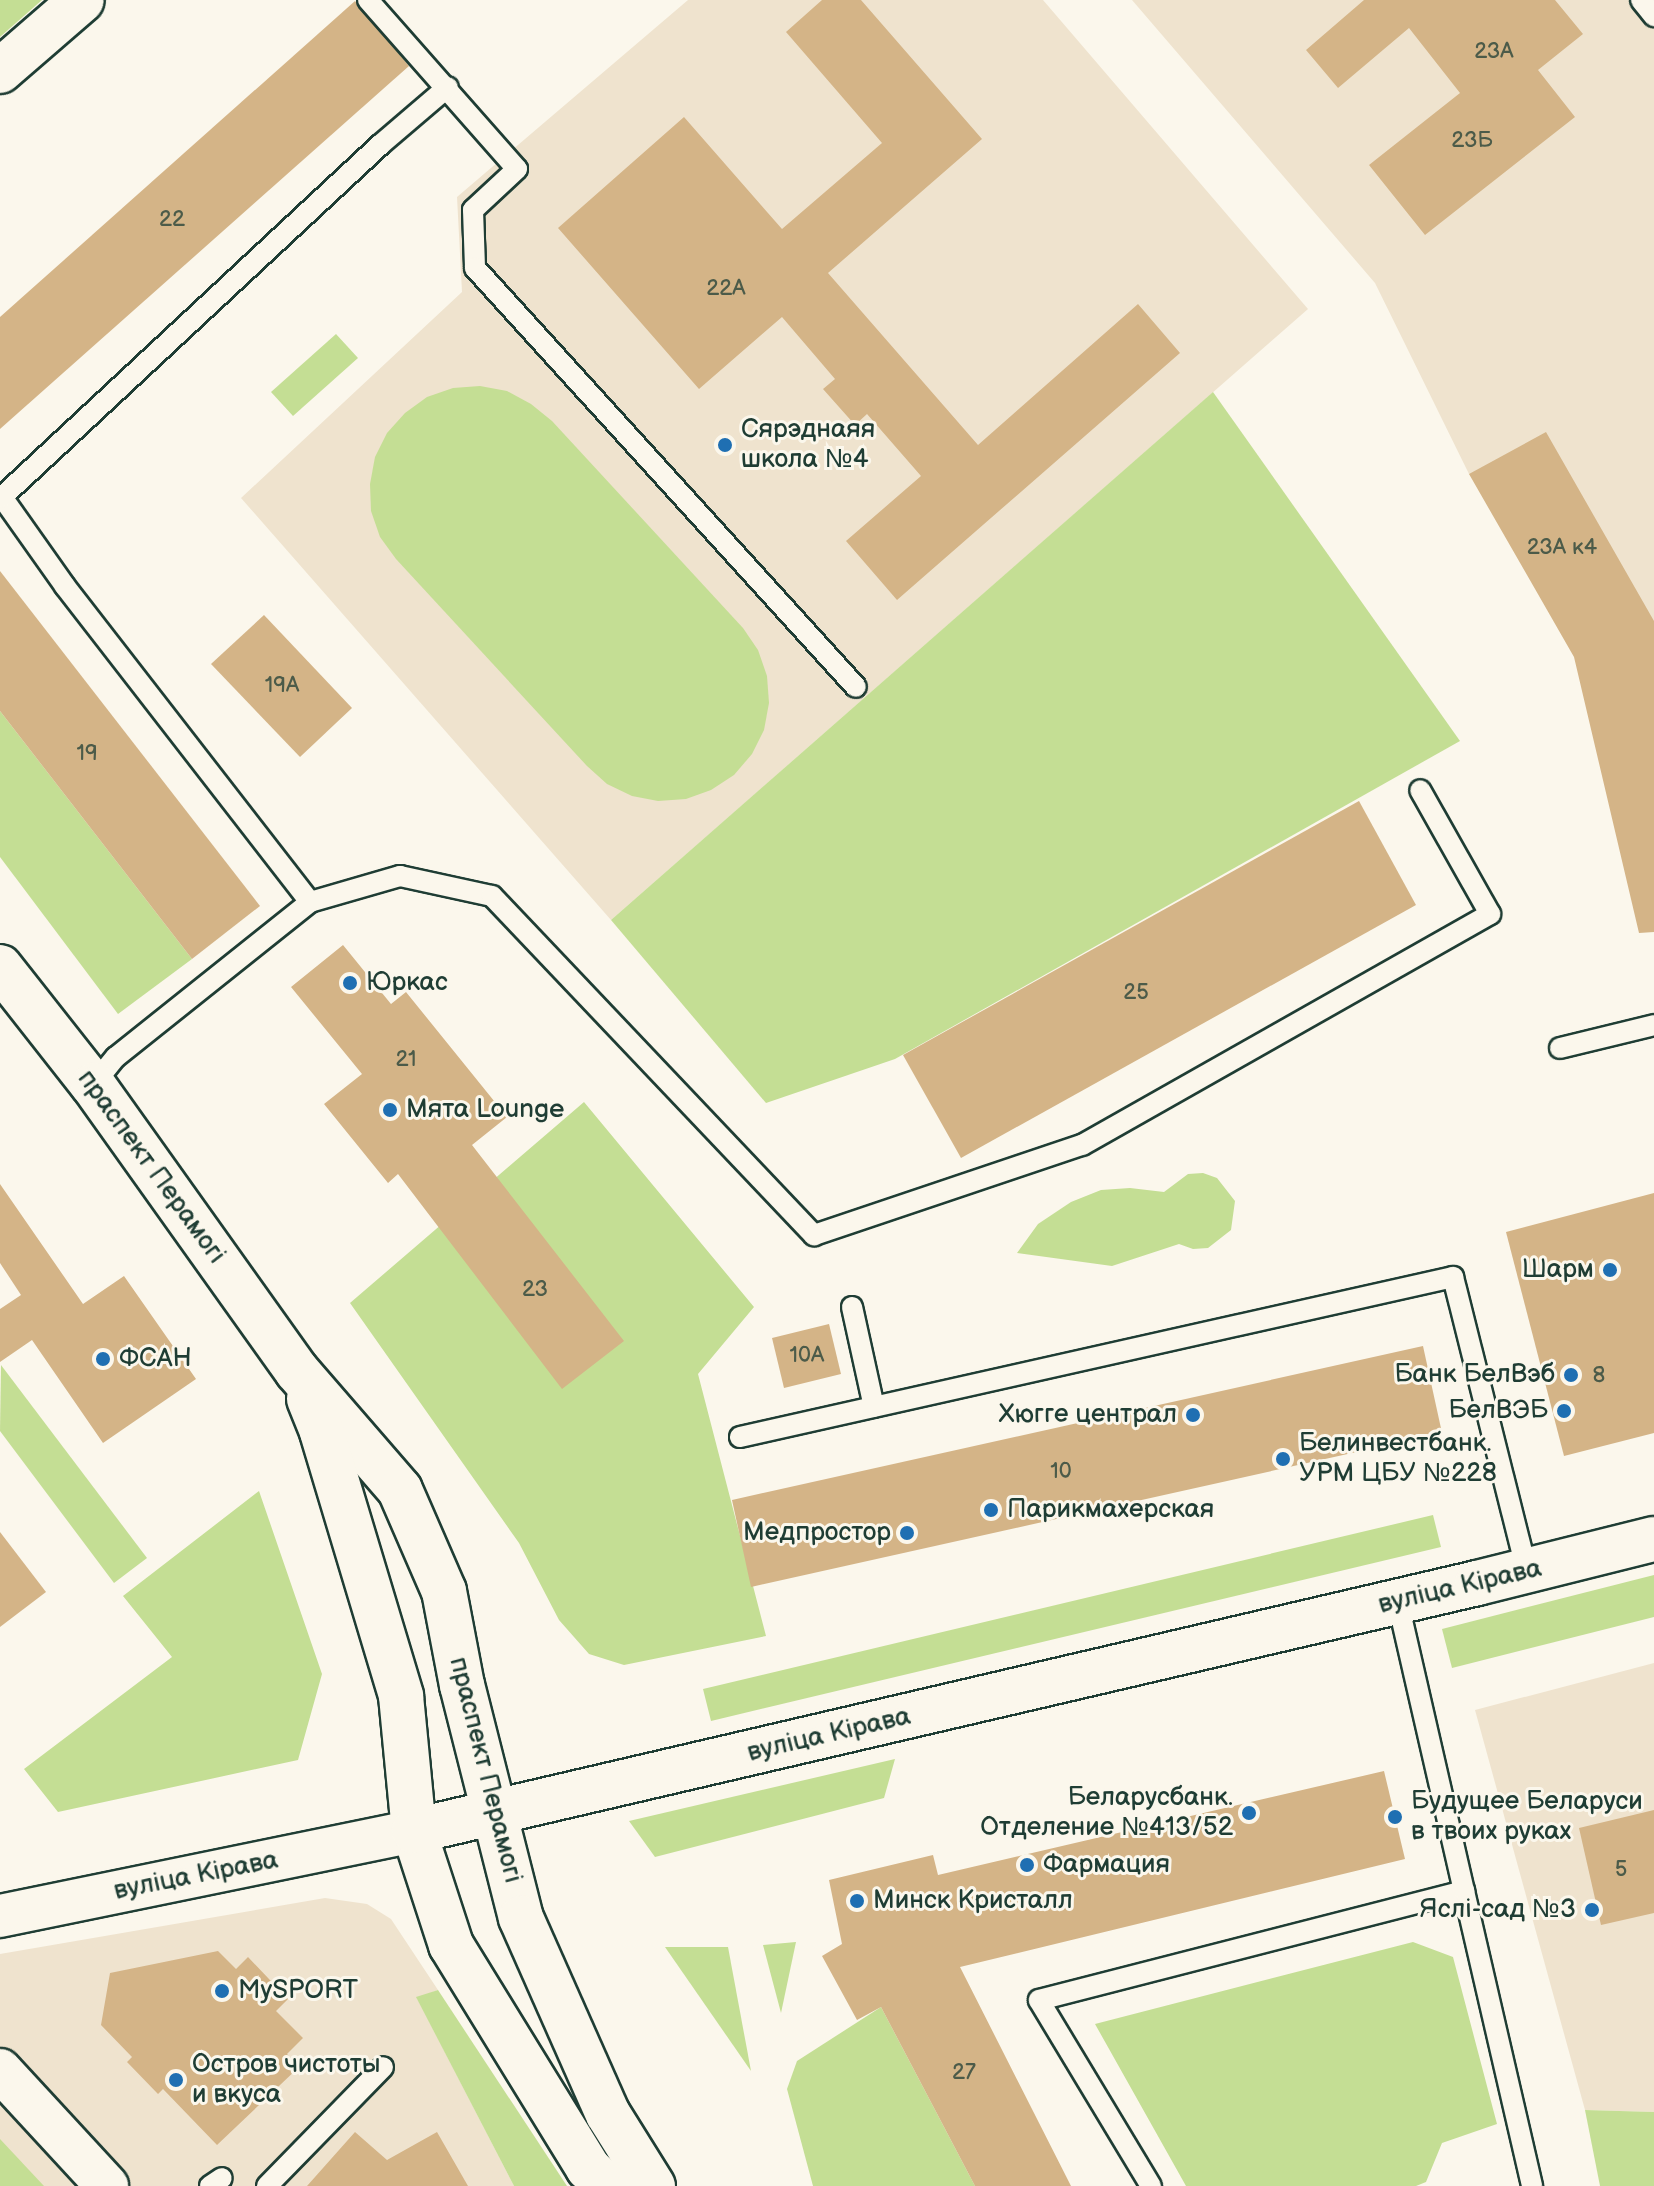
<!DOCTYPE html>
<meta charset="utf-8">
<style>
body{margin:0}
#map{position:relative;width:1654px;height:2186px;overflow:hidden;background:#fbf7ec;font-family:"Balsamiq Sans",sans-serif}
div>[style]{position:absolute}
.built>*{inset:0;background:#efe3ce}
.green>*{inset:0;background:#c4de94}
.building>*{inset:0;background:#d4b487}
.roads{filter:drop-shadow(2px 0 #1f3d34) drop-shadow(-2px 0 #1f3d34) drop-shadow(0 2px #1f3d34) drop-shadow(0 -2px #1f3d34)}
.service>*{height:20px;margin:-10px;padding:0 10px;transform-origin:10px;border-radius:10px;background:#fbf7ec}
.minor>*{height:42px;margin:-21px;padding:0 21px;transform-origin:21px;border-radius:21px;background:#fbf7ec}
.secondary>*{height:44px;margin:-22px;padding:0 22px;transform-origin:22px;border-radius:22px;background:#fbf7ec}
.dots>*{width:22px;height:22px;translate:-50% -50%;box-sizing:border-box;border:4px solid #fbf7ec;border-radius:50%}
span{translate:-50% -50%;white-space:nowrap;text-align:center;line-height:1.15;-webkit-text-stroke:6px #fbf7ec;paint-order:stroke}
.number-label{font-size:22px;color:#4c5b49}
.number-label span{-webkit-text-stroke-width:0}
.poi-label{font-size:26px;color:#1f3d34}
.left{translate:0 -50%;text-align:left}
.right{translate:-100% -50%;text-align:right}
.street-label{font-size:26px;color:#1f3d34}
</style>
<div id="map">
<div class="built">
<i style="clip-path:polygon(688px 0,1043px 0,1308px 309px,611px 920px,241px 498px,462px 292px,457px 197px)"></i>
<i style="clip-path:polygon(1132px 0,1654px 0,1654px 626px,1469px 474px,1375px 283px)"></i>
<i style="clip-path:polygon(1654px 1663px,1654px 2112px,1585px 2110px,1475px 1710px)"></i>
<i style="clip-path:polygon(325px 1898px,367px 1904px,391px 1919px,438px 1990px,417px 1998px,514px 2186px,0 2186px,0 1954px)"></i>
</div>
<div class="green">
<i style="clip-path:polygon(0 0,42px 0,0 37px)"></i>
<i style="clip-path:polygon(336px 334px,358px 358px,293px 416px,271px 392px)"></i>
<i style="clip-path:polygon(480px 386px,507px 391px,531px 404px,552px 421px,743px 628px,758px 650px,767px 676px,769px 703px,764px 730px,752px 754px,734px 775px,711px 790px,686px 799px,658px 801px,632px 796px,607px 784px,587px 766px,396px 559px,380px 537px,371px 511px,370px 484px,375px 457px,387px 433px,405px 413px,427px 397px,453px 388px)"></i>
<i style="clip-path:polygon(1213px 392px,1460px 741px,895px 1059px,766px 1103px,611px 920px)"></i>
<i style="clip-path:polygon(0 711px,192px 959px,118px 1014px,0 857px)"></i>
<i style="clip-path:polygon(584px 1102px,754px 1307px,698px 1374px,766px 1636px,624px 1665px,589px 1654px,559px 1620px,519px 1543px,350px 1303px)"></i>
<i style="clip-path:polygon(1203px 1173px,1217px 1178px,1235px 1201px,1231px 1230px,1208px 1248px,1193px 1249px,1179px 1244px,1112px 1266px,1017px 1253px,1038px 1224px,1071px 1202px,1101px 1190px,1130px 1188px,1164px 1192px,1188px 1174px)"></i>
<i style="clip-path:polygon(1px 1365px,147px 1558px,114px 1583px,0 1431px)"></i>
<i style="clip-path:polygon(259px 1491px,322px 1674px,298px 1760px,58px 1812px,24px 1769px,172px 1657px,123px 1596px)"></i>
<i style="clip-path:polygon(1433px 1515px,1441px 1547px,711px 1721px,703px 1689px)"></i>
<i style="clip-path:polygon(1654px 1575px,1654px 1617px,1452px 1668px,1442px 1629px)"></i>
<i style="clip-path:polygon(895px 1759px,884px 1798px,655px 1857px,629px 1821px)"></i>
<i style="clip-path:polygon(796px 1942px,781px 2013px,763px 1945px)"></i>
<i style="clip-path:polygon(1413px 1942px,1453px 1957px,1497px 2124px,1442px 2143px,1426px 2182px,1416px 2186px,1186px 2186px,1095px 2024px)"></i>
<i style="clip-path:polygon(665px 1947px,728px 1947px,751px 2071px)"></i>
<i style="clip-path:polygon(438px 1990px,567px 2186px,514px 2186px,416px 1997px)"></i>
<i style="clip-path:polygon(881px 2007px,975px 2186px,813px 2186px,787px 2089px,797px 2061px)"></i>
<i style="clip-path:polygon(1585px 2110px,1654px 2112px,1654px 2186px,1600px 2186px)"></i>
<i style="clip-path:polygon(0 2139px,44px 2186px,0 2186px)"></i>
</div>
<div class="building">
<i style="clip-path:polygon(822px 0,861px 0,982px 139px,828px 273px,978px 445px,1138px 304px,1180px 353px,897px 600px,846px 541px,921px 476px,867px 414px,855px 425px,823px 389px,835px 379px,782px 317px,699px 389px,558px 228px,684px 117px,782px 229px,882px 143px,786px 32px)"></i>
<i style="clip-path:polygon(1364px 0,1555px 0,1583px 34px,1538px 70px,1575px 117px,1425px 235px,1369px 165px,1460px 93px,1409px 28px,1338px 88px,1306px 50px)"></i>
<i style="clip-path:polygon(355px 1px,409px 66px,0 429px,0 317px)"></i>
<i style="clip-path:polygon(1546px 432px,1654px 621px,1654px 932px,1639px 933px,1574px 657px,1469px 474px)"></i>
<i style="clip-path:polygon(0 571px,260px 906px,192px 959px,0 711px)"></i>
<i style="clip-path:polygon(264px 615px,352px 708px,300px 757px,211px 664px)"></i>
<i style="clip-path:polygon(1359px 801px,1416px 905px,961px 1158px,903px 1055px)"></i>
<i style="clip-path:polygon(343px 945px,391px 1004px,406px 992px,507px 1117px,472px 1145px,624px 1341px,562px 1389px,398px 1174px,388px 1183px,324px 1104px,362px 1074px,291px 987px)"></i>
<i style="clip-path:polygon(0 1184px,83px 1304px,124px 1276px,196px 1379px,103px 1443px,32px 1340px,0 1362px,0 1309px,21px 1295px,0 1263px)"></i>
<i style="clip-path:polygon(1654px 1193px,1654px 1433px,1564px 1456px,1506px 1232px)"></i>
<i style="clip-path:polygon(829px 1324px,841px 1374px,784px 1388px,772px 1338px)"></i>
<i style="clip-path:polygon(1423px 1346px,1442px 1433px,751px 1587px,732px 1500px)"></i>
<i style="clip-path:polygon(0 1532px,46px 1592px,0 1627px)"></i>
<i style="clip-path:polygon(1384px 1771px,1405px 1859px,960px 1967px,1071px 2186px,975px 2186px,881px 2007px,857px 2020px,822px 1956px,842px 1944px,829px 1880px,933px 1855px,938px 1875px)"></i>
<i style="clip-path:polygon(1654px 1810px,1654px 1913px,1601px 1925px,1579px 1828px)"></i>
<i style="clip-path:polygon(218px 1951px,236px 1969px,248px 1957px,288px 1999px,276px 2011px,303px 2038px,287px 2054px,299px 2067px,217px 2145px,163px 2089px,158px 2094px,127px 2062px,132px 2057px,101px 2025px,110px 1973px)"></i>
<i style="clip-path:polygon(355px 2132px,387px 2160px,437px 2132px,468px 2186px,307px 2186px)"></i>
</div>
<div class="roads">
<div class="service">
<i style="left:368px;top:0;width:225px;rotate:48.6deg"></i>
<i style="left:517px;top:169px;width:60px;rotate:137deg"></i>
<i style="left:473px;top:210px;width:58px;rotate:88deg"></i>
<i style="left:475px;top:268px;width:566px;rotate:47.72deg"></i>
<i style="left:1641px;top:0;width:21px;rotate:51deg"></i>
<i style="left:310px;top:902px;width:400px;rotate:-127.8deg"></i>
<i style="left:65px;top:586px;width:109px;rotate:-125.3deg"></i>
<i style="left:2px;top:497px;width:517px;rotate:-42.96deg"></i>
<i style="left:380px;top:145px;width:89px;rotate:-40.5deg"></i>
<i style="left:1560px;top:1048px;width:97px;rotate:-13.7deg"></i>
<i style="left:93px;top:1085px;width:36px;rotate:-51deg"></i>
<i style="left:116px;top:1057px;width:248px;rotate:-38.6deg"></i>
<i style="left:310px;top:902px;width:94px;rotate:-16.1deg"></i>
<i style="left:400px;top:876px;width:94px;rotate:12.3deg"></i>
<i style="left:492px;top:896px;width:468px;rotate:46.5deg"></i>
<i style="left:814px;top:1235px;width:283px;rotate:-18.6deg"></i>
<i style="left:1082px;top:1145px;width:469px;rotate:-29.5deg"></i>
<i style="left:1490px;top:914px;width:142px;rotate:-119.4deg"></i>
<i style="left:852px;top:1307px;width:102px;rotate:77.6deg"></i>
<i style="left:740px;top:1437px;width:731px;rotate:-12.65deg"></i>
<i style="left:1453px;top:1277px;width:303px;rotate:75.9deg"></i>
<i style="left:1464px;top:1891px;width:303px;rotate:77deg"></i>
<i style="left:210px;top:2186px;width:14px;rotate:-34deg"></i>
<i style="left:267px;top:2186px;width:166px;rotate:-45.7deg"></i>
<i style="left:1151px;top:2186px;width:217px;rotate:-121.1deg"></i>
<i style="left:1039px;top:2000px;width:439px;rotate:-14.4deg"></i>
<i style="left:1464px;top:1891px;width:296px;rotate:-102.9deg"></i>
</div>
<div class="minor">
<i style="left:0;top:1916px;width:423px;rotate:-11.6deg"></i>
<i style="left:0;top:2070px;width:158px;rotate:47.3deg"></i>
</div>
<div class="secondary">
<i style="left:0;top:71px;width:108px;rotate:-40.9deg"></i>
<i style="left:0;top:967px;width:150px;rotate:51.8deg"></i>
<i style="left:93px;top:1085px;width:351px;rotate:54.5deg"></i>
<i style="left:297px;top:1371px;width:157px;rotate:49.1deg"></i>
<i style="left:400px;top:1490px;width:110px;rotate:66.5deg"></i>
<i style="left:444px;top:1591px;width:96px;rotate:79.2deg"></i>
<i style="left:462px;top:1685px;width:240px;rotate:75.8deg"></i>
<i style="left:521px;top:1918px;width:214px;rotate:66.1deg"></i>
<i style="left:608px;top:2114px;width:85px;rotate:58deg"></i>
<i style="left:309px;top:1399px;width:35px;rotate:68deg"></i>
<i style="left:322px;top:1432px;width:276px;rotate:73.3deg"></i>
<i style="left:401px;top:1696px;width:136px;rotate:84.5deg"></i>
<i style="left:414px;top:1831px;width:120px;rotate:72deg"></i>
<i style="left:451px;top:1945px;width:262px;rotate:58.4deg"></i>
<i style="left:588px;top:2168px;width:26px;rotate:43deg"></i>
<i style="left:414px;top:1831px;width:1092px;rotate:-13.13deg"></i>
<i style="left:1477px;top:1583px;width:182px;rotate:-14deg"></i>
</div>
</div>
<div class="dots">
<i style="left:725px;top:445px;background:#1f6fb2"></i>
<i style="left:350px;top:983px;background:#1f6fb2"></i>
<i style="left:390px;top:1110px;background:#1f6fb2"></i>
<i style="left:1610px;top:1270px;background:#1f6fb2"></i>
<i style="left:103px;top:1359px;background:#1f6fb2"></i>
<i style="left:1571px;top:1375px;background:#1f6fb2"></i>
<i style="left:1564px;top:1411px;background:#1f6fb2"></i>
<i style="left:1193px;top:1415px;background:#1f6fb2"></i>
<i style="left:1283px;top:1459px;background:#1f6fb2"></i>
<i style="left:991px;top:1510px;background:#1f6fb2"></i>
<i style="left:907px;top:1533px;background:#1f6fb2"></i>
<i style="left:1249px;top:1813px;background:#1f6fb2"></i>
<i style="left:1395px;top:1817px;background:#1f6fb2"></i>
<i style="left:1027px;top:1865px;background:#1f6fb2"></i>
<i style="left:857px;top:1901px;background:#1f6fb2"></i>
<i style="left:1592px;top:1910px;background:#1f6fb2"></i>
<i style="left:222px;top:1991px;background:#1f6fb2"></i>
<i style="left:176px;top:2080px;background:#1f6fb2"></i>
</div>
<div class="number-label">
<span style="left:1494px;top:52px">23А</span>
<span style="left:1472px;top:141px">23Б</span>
<span style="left:172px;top:220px">22</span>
<span style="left:726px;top:289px">22А</span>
<span style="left:1562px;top:548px">23А к4</span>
<span style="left:282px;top:686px">19А</span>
<span style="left:87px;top:754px">19</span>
<span style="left:1136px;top:993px">25</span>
<span style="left:406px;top:1060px">21</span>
<span style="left:535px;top:1290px">23</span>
<span style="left:807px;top:1356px">10А</span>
<span style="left:1599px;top:1376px">8</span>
<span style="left:1061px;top:1472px">10</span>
<span style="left:1621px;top:1870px">5</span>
<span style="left:964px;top:2073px">27</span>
</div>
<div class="poi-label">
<span class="left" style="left:741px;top:445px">Сярэднаяя<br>школа №4</span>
<span class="left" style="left:366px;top:983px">Юркас</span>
<span class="left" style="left:406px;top:1110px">Мята Lounge</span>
<span class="right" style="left:1594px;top:1270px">Шарм</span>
<span class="left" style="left:119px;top:1359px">ФСАН</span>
<span class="right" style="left:1555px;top:1375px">Банк БелВэб</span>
<span class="right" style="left:1548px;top:1411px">БелВЭБ</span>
<span class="right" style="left:1177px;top:1415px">Хюгге централ</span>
<span class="left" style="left:1299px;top:1459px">Белинвестбанк.<br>УРМ ЦБУ №228</span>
<span class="left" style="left:1007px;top:1510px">Парикмахерская</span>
<span class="right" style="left:891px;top:1533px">Медпростор</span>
<span class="right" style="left:1233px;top:1813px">Беларусбанк.<br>Отделение №413/52</span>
<span class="left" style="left:1411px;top:1817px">Будущее Беларуси<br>в твоих руках</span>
<span class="left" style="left:1043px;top:1865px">Фармация</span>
<span class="left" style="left:873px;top:1901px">Минск Кристалл</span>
<span class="right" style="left:1576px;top:1910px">Яслі-сад №3</span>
<span class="left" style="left:238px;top:1991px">MySPORT</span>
<span class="left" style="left:192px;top:2080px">Остров чистоты<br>и вкуса</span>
</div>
<div class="street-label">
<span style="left:151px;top:1167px;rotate:54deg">праспект Перамогі</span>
<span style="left:1460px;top:1587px;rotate:-13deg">вуліца Кірава</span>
<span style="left:829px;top:1735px;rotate:-13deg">вуліца Кірава</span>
<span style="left:485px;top:1770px;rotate:76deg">праспект Перамогі</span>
<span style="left:196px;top:1876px;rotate:-11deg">вуліца Кірава</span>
</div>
</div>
